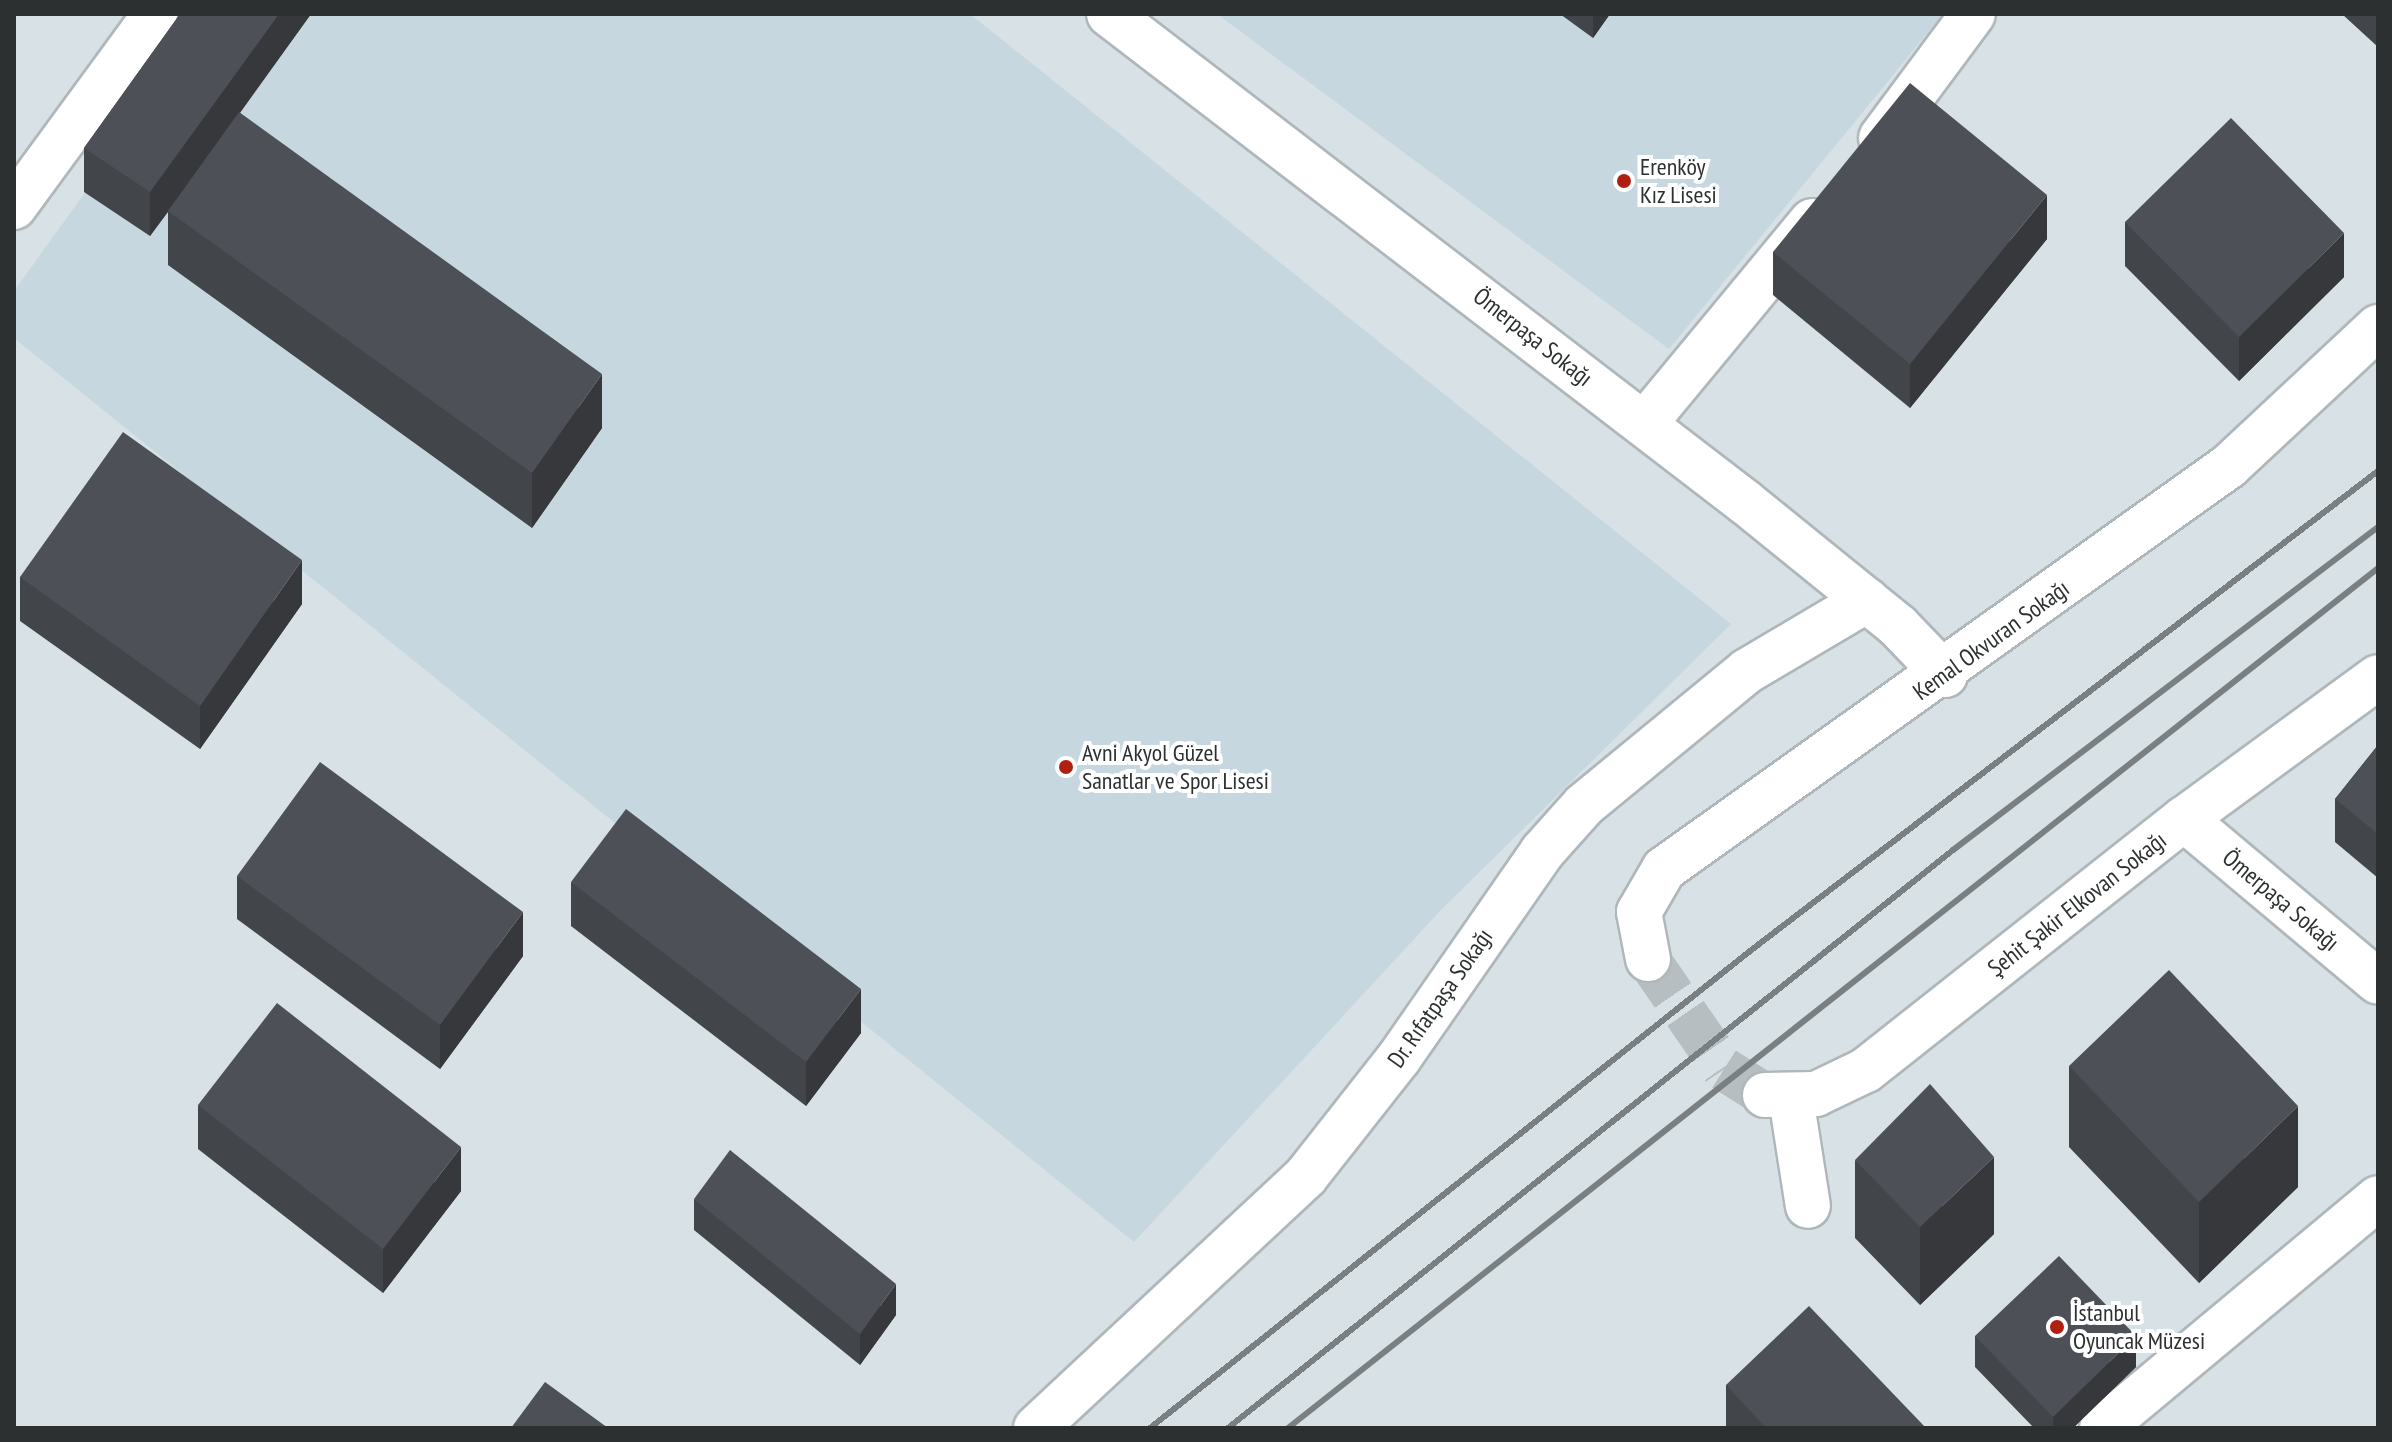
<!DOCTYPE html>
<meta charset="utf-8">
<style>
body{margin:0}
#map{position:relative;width:2392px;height:1442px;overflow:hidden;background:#d8e1e5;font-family:"PT Sans Narrow",sans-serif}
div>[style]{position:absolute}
.built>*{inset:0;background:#c7d7df}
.minor-tunnel>*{height:44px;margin-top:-22px;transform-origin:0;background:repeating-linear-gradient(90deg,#b6bec1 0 44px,transparent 0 66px)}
.roads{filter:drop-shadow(2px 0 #afb7bb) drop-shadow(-2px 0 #afb7bb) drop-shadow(0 2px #afb7bb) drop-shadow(0 -2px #afb7bb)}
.minor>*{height:44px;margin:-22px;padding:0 22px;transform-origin:22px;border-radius:22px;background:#fff}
.rail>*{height:6px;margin:-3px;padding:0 3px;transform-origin:3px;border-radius:3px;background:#7a8082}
.wall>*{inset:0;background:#42454a}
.shaded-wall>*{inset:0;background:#36383c}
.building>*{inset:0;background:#4d5056}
.dots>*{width:22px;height:22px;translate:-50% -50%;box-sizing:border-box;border:4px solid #fff;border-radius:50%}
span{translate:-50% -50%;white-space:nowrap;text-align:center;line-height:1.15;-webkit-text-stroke:8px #fff;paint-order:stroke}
.poi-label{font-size:24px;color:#2d3031}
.left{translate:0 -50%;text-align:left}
.street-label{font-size:24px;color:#2d3031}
.frame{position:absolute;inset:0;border:16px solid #2d3031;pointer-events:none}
</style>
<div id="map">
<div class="built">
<i style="clip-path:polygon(214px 14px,970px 14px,1731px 624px,1441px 910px,1134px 1242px,14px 338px,14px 291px)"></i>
<i style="clip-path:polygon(1217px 14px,1943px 14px,1669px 349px)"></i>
</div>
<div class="minor-tunnel">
<i style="left:1648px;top:959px;width:134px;rotate:55.4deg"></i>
<i style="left:1724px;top:1069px;width:49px;rotate:32.4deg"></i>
</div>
<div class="roads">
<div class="minor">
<i style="left:1109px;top:14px;width:802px;rotate:37.5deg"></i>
<i style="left:1745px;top:502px;width:197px;rotate:39deg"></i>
<i style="left:1898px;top:626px;width:68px;rotate:46.2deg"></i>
<i style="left:1881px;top:138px;width:154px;rotate:-53.4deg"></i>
<i style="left:14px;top:207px;width:239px;rotate:-53.8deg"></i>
<i style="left:1645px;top:423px;width:262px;rotate:-50.4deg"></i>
<i style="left:2184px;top:819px;width:253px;rotate:40deg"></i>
<i style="left:1648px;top:959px;width:48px;rotate:-100.8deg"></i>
<i style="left:1639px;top:912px;width:50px;rotate:-59.8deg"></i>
<i style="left:1664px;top:869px;width:694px;rotate:-35.5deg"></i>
<i style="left:2229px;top:466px;width:204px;rotate:-43deg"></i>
<i style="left:1765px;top:1095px;width:51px;rotate:-1.1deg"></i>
<i style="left:1816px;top:1094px;width:55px;rotate:-25.6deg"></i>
<i style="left:1866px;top:1070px;width:405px;rotate:-38.3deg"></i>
<i style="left:2184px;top:819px;width:240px;rotate:-36.2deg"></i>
<i style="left:1791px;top:1098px;width:109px;rotate:81.1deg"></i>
<i style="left:1036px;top:1428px;width:369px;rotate:-43deg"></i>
<i style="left:1306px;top:1176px;width:150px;rotate:-51.8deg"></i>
<i style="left:1399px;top:1058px;width:251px;rotate:-55.2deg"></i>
<i style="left:1542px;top:852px;width:63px;rotate:-48.2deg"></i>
<i style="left:1584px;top:805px;width:211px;rotate:-39.4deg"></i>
<i style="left:1747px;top:671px;width:139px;rotate:-30.6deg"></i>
<i style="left:2102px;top:1428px;width:359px;rotate:-39.8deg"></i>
</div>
</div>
<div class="rail">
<i style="left:1150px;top:1428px;width:767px;rotate:-38.48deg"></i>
<i style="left:1750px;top:951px;width:790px;rotate:-37.39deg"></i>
<i style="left:1228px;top:1428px;width:927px;rotate:-38.56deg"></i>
<i style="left:1953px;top:850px;width:534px;rotate:-37.23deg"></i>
<i style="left:1288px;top:1428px;width:1388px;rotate:-38.27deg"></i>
</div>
<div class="wall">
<i style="clip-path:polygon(180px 14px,311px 14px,240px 113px,602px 428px,532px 528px,168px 265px,168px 212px,150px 236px,84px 192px,84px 148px)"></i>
<i style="clip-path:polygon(1560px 14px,1610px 14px,1593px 38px)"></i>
<i style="clip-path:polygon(2342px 14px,2378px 14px,2378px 47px)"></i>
<i style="clip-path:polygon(2125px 222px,2344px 277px,2239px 381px,2125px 266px)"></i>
<i style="clip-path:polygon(2047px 239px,1910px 408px,1773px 295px,1773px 252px)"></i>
<i style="clip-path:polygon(20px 577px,302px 604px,200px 749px,20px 621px)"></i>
<i style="clip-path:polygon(2378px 745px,2378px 878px,2335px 842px,2335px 799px)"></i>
<i style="clip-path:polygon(237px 876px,523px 956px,440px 1069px,237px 919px)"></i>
<i style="clip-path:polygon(571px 882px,861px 1033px,806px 1106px,571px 926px)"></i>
<i style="clip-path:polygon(2069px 1066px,2298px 1187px,2199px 1283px,2069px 1147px)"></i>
<i style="clip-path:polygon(198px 1105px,461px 1191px,383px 1293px,198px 1149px)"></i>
<i style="clip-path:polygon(1855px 1160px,1994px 1234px,1920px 1305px,1855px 1238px)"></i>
<i style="clip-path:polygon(694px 1199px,896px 1315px,860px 1365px,694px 1230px)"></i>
<i style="clip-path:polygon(1975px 1336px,2136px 1367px,2073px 1428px,2034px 1428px,1975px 1367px)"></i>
<i style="clip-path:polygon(1726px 1385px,1926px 1428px,1726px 1428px)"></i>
</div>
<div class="shaded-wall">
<i style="clip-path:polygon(279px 14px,311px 14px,150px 236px,150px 192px)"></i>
<i style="clip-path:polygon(1593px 14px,1610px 14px,1593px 38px)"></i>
<i style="clip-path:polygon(2047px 195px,2047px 239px,1910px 408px,1910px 364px)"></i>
<i style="clip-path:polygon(2344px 233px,2344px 277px,2239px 381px,2239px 337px)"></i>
<i style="clip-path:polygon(602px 374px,602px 428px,532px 528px,532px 473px)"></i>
<i style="clip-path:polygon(302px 560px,302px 604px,200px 749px,200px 706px)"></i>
<i style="clip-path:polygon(523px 912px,523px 956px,440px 1069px,440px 1025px)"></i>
<i style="clip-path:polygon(861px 989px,861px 1033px,806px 1106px,806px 1062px)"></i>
<i style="clip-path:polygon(2298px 1106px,2298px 1187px,2199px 1283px,2199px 1202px)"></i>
<i style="clip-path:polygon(461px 1147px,461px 1191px,383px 1293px,383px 1249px)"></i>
<i style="clip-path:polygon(1994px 1157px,1994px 1234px,1920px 1305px,1920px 1227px)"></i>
<i style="clip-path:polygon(896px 1284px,896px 1315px,860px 1365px,860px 1334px)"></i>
<i style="clip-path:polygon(2136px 1336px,2136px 1367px,2073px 1428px,2053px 1428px,2053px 1417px)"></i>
</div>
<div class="building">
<i style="clip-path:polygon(180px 14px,279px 14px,150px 192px,84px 148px)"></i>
<i style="clip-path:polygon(1910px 83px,2047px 195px,1910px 364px,1773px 252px)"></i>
<i style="clip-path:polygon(239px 112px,602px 374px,532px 473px,168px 211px)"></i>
<i style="clip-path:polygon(2231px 118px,2344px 233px,2239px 337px,2125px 222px)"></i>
<i style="clip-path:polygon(123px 432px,302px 560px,200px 706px,20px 577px)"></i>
<i style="clip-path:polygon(2378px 745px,2378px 834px,2335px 799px)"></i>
<i style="clip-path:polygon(320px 762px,523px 912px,440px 1025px,237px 876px)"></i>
<i style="clip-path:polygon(626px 809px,861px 989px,806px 1062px,571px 882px)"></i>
<i style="clip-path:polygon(2169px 970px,2298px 1106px,2199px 1202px,2069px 1066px)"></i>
<i style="clip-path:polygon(277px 1003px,461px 1147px,383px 1249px,198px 1105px)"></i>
<i style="clip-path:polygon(1930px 1084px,1994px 1157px,1920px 1227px,1855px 1160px)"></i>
<i style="clip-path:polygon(730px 1150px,896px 1284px,860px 1334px,694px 1199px)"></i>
<i style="clip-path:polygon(2059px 1256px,2136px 1336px,2053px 1417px,1975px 1336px)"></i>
<i style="clip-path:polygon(1809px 1306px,1926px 1428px,1766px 1428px,1726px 1385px)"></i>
<i style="clip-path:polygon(545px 1382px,608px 1428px,511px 1428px)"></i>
</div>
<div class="dots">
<i style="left:1624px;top:181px;background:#af2012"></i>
<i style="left:1066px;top:767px;background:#af2012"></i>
<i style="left:2057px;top:1327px;background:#af2012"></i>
</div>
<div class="poi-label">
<span class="left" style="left:1640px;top:181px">Erenköy<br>Kız Lisesi</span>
<span class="left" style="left:1082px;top:767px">Avni Akyol Güzel<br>Sanatlar ve Spor Lisesi</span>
<span class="left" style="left:2073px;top:1327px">İstanbul<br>Oyuncak Müzesi</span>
</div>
<div class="street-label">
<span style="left:1533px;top:337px;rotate:38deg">Ömerpaşa Sokağı</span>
<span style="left:1991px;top:640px;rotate:-36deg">Kemal Okvuran Sokağı</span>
<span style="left:2281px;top:900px;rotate:40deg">Ömerpaşa Sokağı</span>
<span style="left:2077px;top:904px;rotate:-38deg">Şehit Şakir Elkovan Sokağı</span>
<span style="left:1440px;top:998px;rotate:-55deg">Dr. Rıfatpaşa Sokağı</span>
</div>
<div class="frame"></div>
</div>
